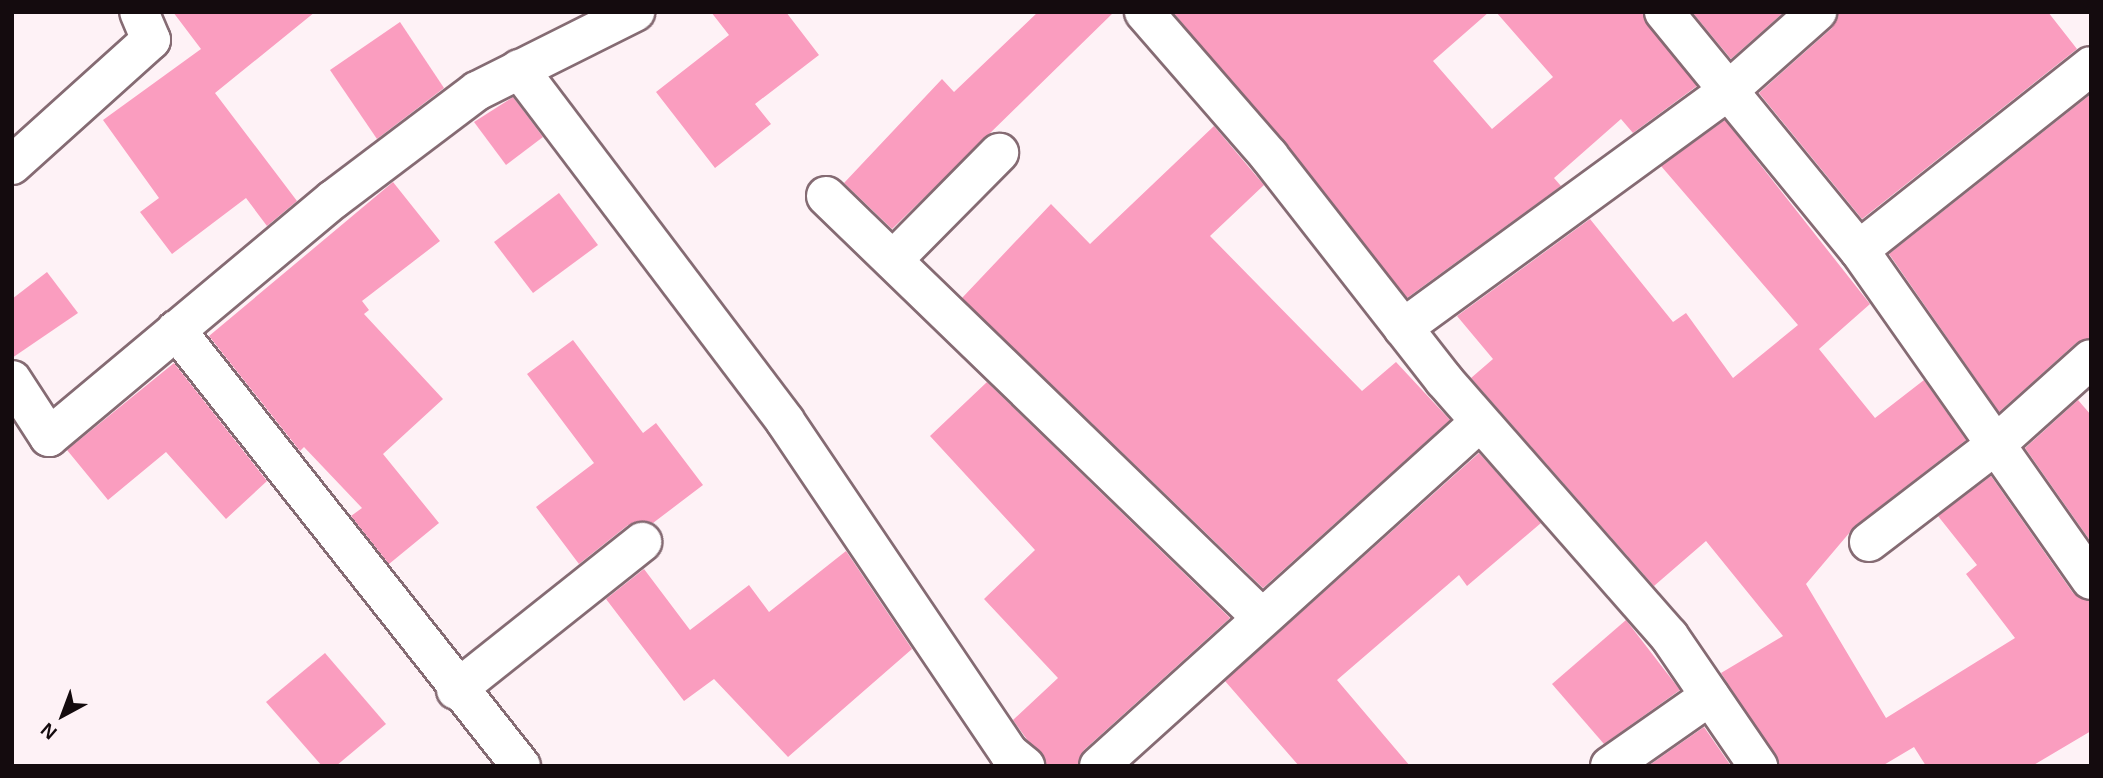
<!DOCTYPE html>
<style>
body{margin:0}
#map{position:relative;width:2103px;height:778px;overflow:hidden;background:#fef2f6;font-family:Helvetica,sans-serif}
div>[style]{position:absolute}
.building>*{inset:0;background:#fa9dbf}
.roads{filter:drop-shadow(2px 0 #856b73) drop-shadow(-2px 0 #856b73) drop-shadow(0 2px #856b73) drop-shadow(0 -2px #856b73)}
.minor>*{height:38px;margin:-19px;padding:0 19px;transform-origin:19px;border-radius:19px;background:#fff}
span{translate:-50% -50%;white-space:nowrap;text-align:center;line-height:1.15;-webkit-text-stroke:6px #fef2f6;paint-order:stroke}
.frame{position:absolute;inset:0;border:14px solid #140b0e;pointer-events:none}
.north{position:absolute;left:28px;top:680px;width:70px;height:70px;-webkit-text-stroke:5px #fef2f6;paint-order:stroke;rotate:221deg;font-size:19px;font-weight:700;line-height:28px;text-align:center;color:#140b0e}
.north::after{content:'';display:block;margin:auto;width:24px;height:32px;background:#140b0e;clip-path:polygon(50% 0,100% 100%,50% 72%,0 100%)}
</style>
<div id="map">
<div class="building">
<i style="clip-path:polygon(173px 12px,315px 12px,215px 93px,297px 201px,267px 226px,246px 198px,172px 254px,140px 212px,159px 198px,103px 120px,201px 49px)"></i>
<i style="clip-path:polygon(711px 12px,786px 12px,819px 55px,755px 104px,771px 124px,715px 168px,656px 92px,729px 35px)"></i>
<i style="clip-path:polygon(1038px 12px,1114px 12px,892px 229px,844px 183px,942px 79px,954px 92px)"></i>
<i style="clip-path:polygon(1173px 12px,1489px 12px,1433px 61px,1492px 129px,1553px 77px,1496px 12px,1643px 12px,1697px 86px,1633px 133px,1621px 119px,1554px 178px,1561px 186px,1407px 298px)"></i>
<i style="clip-path:polygon(1692px 12px,1784px 12px,1731px 59px)"></i>
<i style="clip-path:polygon(1838px 12px,2048px 12px,2077px 49px,1862px 219px,1759px 93px,1832px 28px)"></i>
<i style="clip-path:polygon(400px 22px,444px 88px,377px 139px,330px 70px)"></i>
<i style="clip-path:polygon(2091px 94px,2091px 338px,2076px 343px,1999px 412px,1889px 254px)"></i>
<i style="clip-path:polygon(513px 97px,543px 137px,506px 165px,474px 122px)"></i>
<i style="clip-path:polygon(1725px 120px,1870px 304px,1819px 349px,1875px 418px,1924px 380px,1966px 440px,1856px 525px,1806px 584px,1886px 718px,2015px 638px,1966px 574px,1977px 565px,1938px 516px,1991px 476px,2073px 593px,2091px 601px,2091px 731px,2032px 766px,1926px 766px,1914px 747px,1882px 766px,1780px 766px,1721px 673px,1783px 636px,1706px 541px,1654px 586px,1471px 378px,1493px 359px,1457px 316px,1590px 219px,1673px 322px,1686px 313px,1733px 378px,1798px 325px,1661px 166px)"></i>
<i style="clip-path:polygon(1214px 126px,1264px 185px,1210px 236px,1362px 391px,1396px 362px,1450px 420px,1263px 588px,962px 298px,1051px 204px,1090px 244px)"></i>
<i style="clip-path:polygon(393px 182px,440px 241px,362px 301px,369px 310px,364px 314px,443px 399px,383px 454px,439px 523px,389px 564px,351px 516px,362px 508px,304px 447px,300px 451px,209px 336px)"></i>
<i style="clip-path:polygon(559px 193px,598px 245px,533px 293px,494px 242px)"></i>
<i style="clip-path:polygon(47px 272px,78px 313px,12px 358px,12px 299px)"></i>
<i style="clip-path:polygon(573px 340px,643px 433px,656px 423px,703px 485px,653px 523px,628px 525px,579px 564px,536px 507px,594px 463px,527px 374px)"></i>
<i style="clip-path:polygon(174px 363px,267px 481px,226px 519px,166px 452px,108px 500px,67px 450px)"></i>
<i style="clip-path:polygon(987px 382px,1230px 618px,1084px 750px,1078px 766px,1046px 766px,1013px 720px,1058px 678px,984px 599px,1035px 550px,930px 436px)"></i>
<i style="clip-path:polygon(2078px 400px,2091px 415px,2091px 542px,2025px 448px)"></i>
<i style="clip-path:polygon(1479px 453px,1541px 523px,1467px 586px,1459px 575px,1337px 680px,1410px 766px,1299px 766px,1225px 681px)"></i>
<i style="clip-path:polygon(846px 551px,912px 649px,788px 757px,714px 679px,684px 701px,606px 599px,644px 569px,690px 630px,749px 585px,769px 612px)"></i>
<i style="clip-path:polygon(1626px 620px,1680px 690px,1604px 744px,1552px 684px)"></i>
<i style="clip-path:polygon(325px 653px,386px 724px,336px 766px,322px 766px,266px 702px)"></i>
<i style="clip-path:polygon(1704px 727px,1731px 766px,1648px 766px)"></i>
</div>
<div class="roads">
<div class="minor">
<i style="left:1144px;top:12px;width:191px;rotate:49deg"></i>
<i style="left:1269px;top:156px;width:284px;rotate:52deg"></i>
<i style="left:1444px;top:380px;width:341px;rotate:48.7deg"></i>
<i style="left:1669px;top:636px;width:158px;rotate:55.6deg"></i>
<i style="left:1664px;top:12px;width:308px;rotate:50.7deg"></i>
<i style="left:1859px;top:250px;width:403px;rotate:54.9deg"></i>
<i style="left:519px;top:69px;width:441px;rotate:52.9deg"></i>
<i style="left:785px;top:421px;width:400px;rotate:56deg"></i>
<i style="left:1009px;top:753px;width:21px;rotate:39deg"></i>
<i style="left:12px;top:165px;width:187px;rotate:-42deg"></i>
<i style="left:151px;top:40px;width:30px;rotate:-113deg"></i>
<i style="left:826px;top:196px;width:604px;rotate:44.06deg"></i>
<i style="left:1859px;top:250px;width:296px;rotate:-38.4deg"></i>
<i style="left:893px;top:260px;width:151px;rotate:-45.3deg"></i>
<i style="left:1403px;top:328px;width:404px;rotate:-36.1deg"></i>
<i style="left:1729px;top:90px;width:118px;rotate:-41.6deg"></i>
<i style="left:176px;top:330px;width:556px;rotate:51.65deg"></i>
<i style="left:12px;top:380px;width:68px;rotate:57deg"></i>
<i style="left:49px;top:437px;width:371px;rotate:-39.9deg"></i>
<i style="left:334px;top:199px;width:179px;rotate:-37.1deg"></i>
<i style="left:477px;top:91px;width:177px;rotate:-26.6deg"></i>
<i style="left:1869px;top:542px;width:158px;rotate:-37.5deg"></i>
<i style="left:1994px;top:446px;width:130px;rotate:-41.9deg"></i>
<i style="left:456px;top:690px;width:238px;rotate:-38.5deg"></i>
<i style="left:1099px;top:766px;width:513px;rotate:-42.08deg"></i>
<i style="left:1610px;top:766px;width:122px;rotate:-35deg"></i>
</div>
</div>
<div class="frame"></div>
<div class="north">N</div>
</div>
